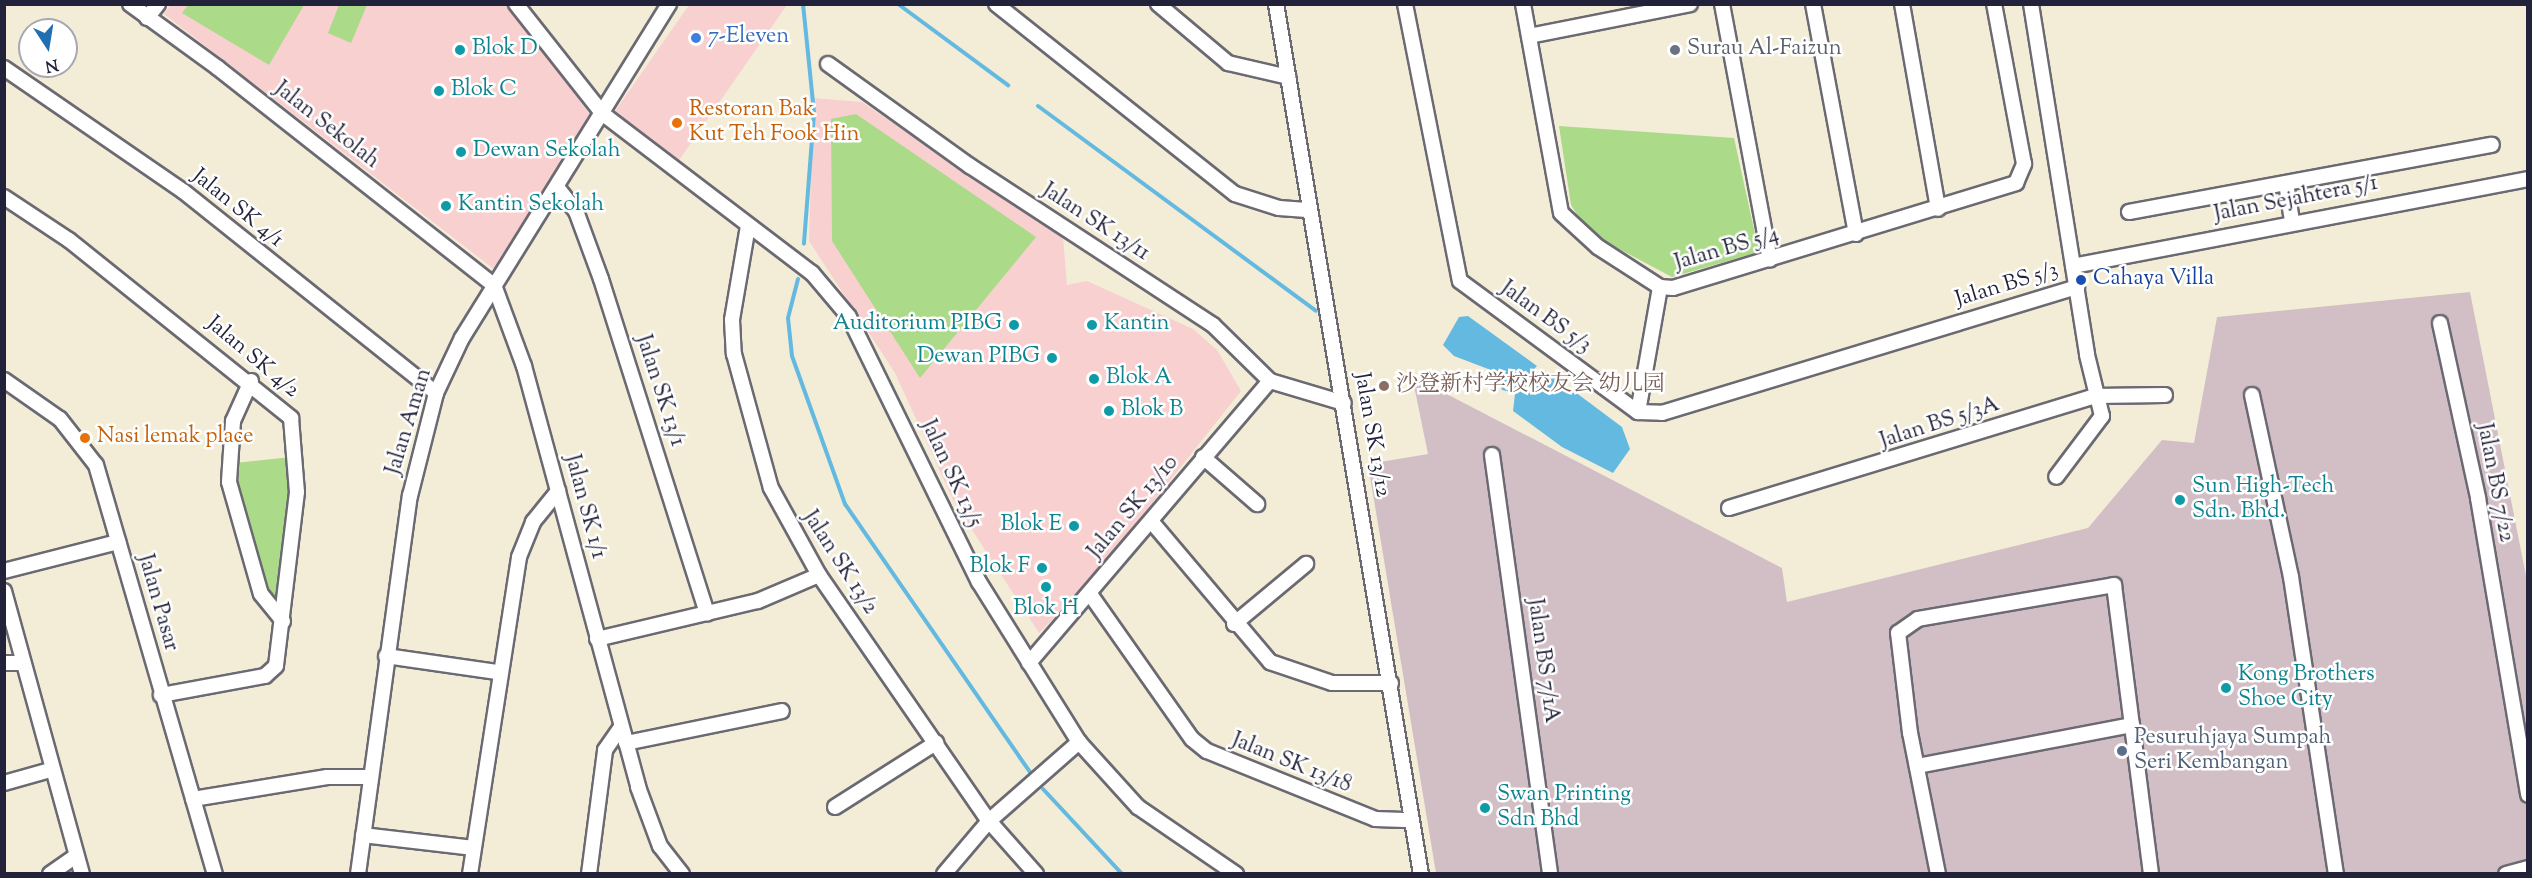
<!DOCTYPE html>
<meta charset="utf-8">
<style>
body{margin:0}
#map{position:relative;width:2532px;height:878px;overflow:hidden;background:#f3edd8;font-family:"Sorts Mill Goudy","Noto Serif SC",serif}
div>[style]{position:absolute}
.built>*{inset:0;background:#f7d0cf}
.industrial>*{inset:0;background:#d2bec5}
.green>*{inset:0;background:#abda88}
.water>*{inset:0;background:#64b9e0}
.stream>*{height:4px;margin:-2px;padding:0 2px;transform-origin:2px;border-radius:2px;background:#64b9e0}
.roads{filter:drop-shadow(2px 0 #6b6972) drop-shadow(-2px 0 #6b6972) drop-shadow(0 2px #6b6972) drop-shadow(0 -2px #6b6972)}
.minor>*{height:14px;margin:-7px;padding:0 7px;transform-origin:7px;border-radius:7px;background:#fff}
.dots>*{width:16px;height:16px;translate:-50% -50%;box-sizing:border-box;border:3px solid #fff;border-radius:50%}
span{translate:-50% -50%;white-space:nowrap;text-align:center;line-height:1.15;-webkit-text-stroke:5px #fff;paint-order:stroke}
.shop-label{font-size:22px;color:#366cbe}
.left{translate:0 -50%;text-align:left}
.culture-label{font-size:22px;color:#0d838f}
.right{translate:-100% -50%;text-align:right}
.worship-label{font-size:22px;color:#5b616d}
.food-label{font-size:22px;color:#c56008}
.street-label{font-size:22px;color:#22223b}
.transit-label{font-size:22px;color:#164399}
.education-label{font-size:22px;color:#785e54}
.service-label{font-size:22px;color:#4e5e75}
.frame{position:absolute;inset:0;border:6px solid #22223b;pointer-events:none}
.north{position:absolute;left:18px;top:18px;width:60px;height:60px;box-sizing:border-box;background:#fff;border:2px solid #a7a7b1;border-radius:50%;rotate:168deg;font-size:16px;font-weight:700;line-height:24px;text-align:center;color:#22223b}
.north::after{content:'';display:block;margin:auto;width:21px;height:27px;background:#1f6fb2;clip-path:polygon(50% 0,100% 100%,50% 72%,0 100%)}
</style>
<div id="map">
<div class="built">
<i style="clip-path:polygon(171px 4px,510px 5px,590px 115px,495px 270px,164px 14px)"></i>
<i style="clip-path:polygon(689px 5px,787px 5px,677px 163px,613px 114px)"></i>
<i style="clip-path:polygon(813px 98px,862px 102px,1063px 237px,1067px 285px,1087px 281px,1193px 329px,1217px 350px,1241px 391px,1088px 584px,1039px 633px,954px 502px,895px 373px,809px 241px)"></i>
</div>
<div class="industrial">
<i style="clip-path:polygon(2470px 292px,2527px 581px,2527px 873px,1436px 873px,1368px 464px,1428px 454px,1412px 376px,1782px 568px,1787px 602px,2088px 528px,2162px 440px,2194px 443px,2217px 317px)"></i>
</div>
<div class="green">
<i style="clip-path:polygon(188px 5px,188px 4px,304px 5px,269px 65px,182px 13px)"></i>
<i style="clip-path:polygon(339px 5px,367px 5px,351px 43px,328px 33px)"></i>
<i style="clip-path:polygon(856px 114px,1036px 237px,920px 378px,832px 241px,831px 119px)"></i>
<i style="clip-path:polygon(1559px 126px,1734px 138px,1759px 252px,1672px 277px,1589px 233px,1571px 205px)"></i>
<i style="clip-path:polygon(291px 457px,292px 497px,275px 606px,241px 505px,235px 463px)"></i>
</div>
<div class="water">
<i style="clip-path:polygon(1468px 316px,1537px 366px,1511px 392px,1502px 390px,1496px 372px,1454px 356px,1443px 345px,1459px 317px)"></i>
<i style="clip-path:polygon(1547px 371px,1622px 427px,1630px 449px,1613px 473px,1562px 447px,1513px 411px,1515px 394px,1539px 372px)"></i>
</div>
<div class="stream">
<i style="left:803px;top:4px;width:110px;rotate:84.2deg"></i>
<i style="left:814px;top:113px;width:131px;rotate:94.4deg"></i>
<i style="left:898px;top:4px;width:137px;rotate:36.4deg"></i>
<i style="left:1038px;top:106px;width:345px;rotate:36.4deg"></i>
<i style="left:798px;top:279px;width:40px;rotate:104.4deg"></i>
<i style="left:788px;top:318px;width:38px;rotate:84deg"></i>
<i style="left:792px;top:356px;width:157px;rotate:70.3deg"></i>
<i style="left:845px;top:504px;width:328px;rotate:55.4deg"></i>
<i style="left:1043px;top:789px;width:116px;rotate:47.1deg"></i>
</div>
<div class="roads">
<div class="minor">
<i style="left:130px;top:4px;width:109px;rotate:36deg"></i>
<i style="left:218px;top:68px;width:351px;rotate:38.2deg"></i>
<i style="left:494px;top:285px;width:86px;rotate:69.7deg"></i>
<i style="left:524px;top:366px;width:436px;rotate:74.8deg"></i>
<i style="left:638px;top:787px;width:63px;rotate:69.6deg"></i>
<i style="left:660px;top:846px;width:36px;rotate:52deg"></i>
<i style="left:516px;top:4px;width:140px;rotate:51.7deg"></i>
<i style="left:603px;top:114px;width:263px;rotate:37.3deg"></i>
<i style="left:812px;top:273px;width:57px;rotate:49.9deg"></i>
<i style="left:849px;top:317px;width:295px;rotate:63.9deg"></i>
<i style="left:979px;top:582px;width:189px;rotate:58deg"></i>
<i style="left:1079px;top:742px;width:88px;rotate:47.8deg"></i>
<i style="left:1138px;top:807px;width:119px;rotate:34.4deg"></i>
<i style="left:996px;top:4px;width:305px;rotate:38.5deg"></i>
<i style="left:1235px;top:194px;width:46px;rotate:17.7deg"></i>
<i style="left:1279px;top:208px;width:31px;rotate:4deg"></i>
<i style="left:1158px;top:4px;width:92px;rotate:40.1deg"></i>
<i style="left:1228px;top:63px;width:62px;rotate:13.1deg"></i>
<i style="left:1276px;top:4px;width:882px;rotate:80.54deg"></i>
<i style="left:1405px;top:4px;width:282px;rotate:78.8deg"></i>
<i style="left:1460px;top:281px;width:221px;rotate:36.4deg"></i>
<i style="left:1638px;top:412px;width:24px;rotate:2deg"></i>
<i style="left:1662px;top:413px;width:434px;rotate:-16.9deg"></i>
<i style="left:1523px;top:4px;width:212px;rotate:79.7deg"></i>
<i style="left:1561px;top:213px;width:50px;rotate:42.6deg"></i>
<i style="left:1598px;top:247px;width:74px;rotate:32.8deg"></i>
<i style="left:1660px;top:287px;width:13px;rotate:4deg"></i>
<i style="left:1673px;top:288px;width:359px;rotate:-17deg"></i>
<i style="left:2016px;top:183px;width:21px;rotate:-67deg"></i>
<i style="left:2024px;top:164px;width:163px;rotate:-100.6deg"></i>
<i style="left:1722px;top:4px;width:260px;rotate:79.4deg"></i>
<i style="left:1813px;top:4px;width:234px;rotate:79.4deg"></i>
<i style="left:1902px;top:4px;width:208px;rotate:80deg"></i>
<i style="left:2031px;top:4px;width:355px;rotate:80.9deg"></i>
<i style="left:2087px;top:355px;width:63px;rotate:76.2deg"></i>
<i style="left:2102px;top:416px;width:76px;rotate:127deg"></i>
<i style="left:147px;top:18px;width:18px;rotate:-52deg"></i>
<i style="left:1529px;top:36px;width:164px;rotate:-11.2deg"></i>
<i style="left:828px;top:64px;width:175px;rotate:35.7deg"></i>
<i style="left:970px;top:166px;width:290px;rotate:33.2deg"></i>
<i style="left:1213px;top:325px;width:80px;rotate:44.5deg"></i>
<i style="left:1270px;top:381px;width:77px;rotate:16.6deg"></i>
<i style="left:4px;top:68px;width:217px;rotate:34.5deg"></i>
<i style="left:183px;top:191px;width:324px;rotate:38.6deg"></i>
<i style="left:2286px;top:183px;width:37px;rotate:81deg"></i>
<i style="left:557px;top:187px;width:31px;rotate:52deg"></i>
<i style="left:576px;top:211px;width:72px;rotate:69.8deg"></i>
<i style="left:601px;top:279px;width:351px;rotate:72.4deg"></i>
<i style="left:4px;top:197px;width:78px;rotate:33.5deg"></i>
<i style="left:69px;top:240px;width:285px;rotate:38.7deg"></i>
<i style="left:291px;top:418px;width:74px;rotate:85.4deg"></i>
<i style="left:297px;top:492px;width:175px;rotate:96.9deg"></i>
<i style="left:276px;top:666px;width:15px;rotate:138deg"></i>
<i style="left:265px;top:676px;width:106px;rotate:169.6deg"></i>
<i style="left:2129px;top:212px;width:369px;rotate:-10.5deg"></i>
<i style="left:748px;top:226px;width:95px;rotate:99.7deg"></i>
<i style="left:732px;top:320px;width:34px;rotate:87deg"></i>
<i style="left:734px;top:354px;width:139px;rotate:74.6deg"></i>
<i style="left:771px;top:488px;width:99px;rotate:61.1deg"></i>
<i style="left:819px;top:575px;width:299px;rotate:55.4deg"></i>
<i style="left:989px;top:821px;width:71px;rotate:48.4deg"></i>
<i style="left:2073px;top:266px;width:463px;rotate:-10.8deg"></i>
<i style="left:2440px;top:323px;width:179px;rotate:77.7deg"></i>
<i style="left:2478px;top:498px;width:301px;rotate:80.4deg"></i>
<i style="left:4px;top:380px;width:68px;rotate:34.9deg"></i>
<i style="left:60px;top:419px;width:58px;rotate:52deg"></i>
<i style="left:96px;top:465px;width:426px;rotate:73.8deg"></i>
<i style="left:251px;top:381px;width:44px;rotate:114.2deg"></i>
<i style="left:233px;top:421px;width:61px;rotate:93.8deg"></i>
<i style="left:229px;top:482px;width:116px;rotate:74.1deg"></i>
<i style="left:261px;top:594px;width:35px;rotate:51deg"></i>
<i style="left:2252px;top:395px;width:186px;rotate:77.9deg"></i>
<i style="left:2291px;top:577px;width:300px;rotate:81.4deg"></i>
<i style="left:1638px;top:412px;width:127px;rotate:-80deg"></i>
<i style="left:1492px;top:455px;width:423px;rotate:82.1deg"></i>
<i style="left:1203px;top:457px;width:72px;rotate:41deg"></i>
<i style="left:1729px;top:508px;width:383px;rotate:-17deg"></i>
<i style="left:2095px;top:396px;width:70px;rotate:-0.8deg"></i>
<i style="left:1151px;top:521px;width:185px;rotate:49.8deg"></i>
<i style="left:1270px;top:662px;width:65px;rotate:18.7deg"></i>
<i style="left:1332px;top:683px;width:59px"></i>
<i style="left:4px;top:571px;width:118px;rotate:-14.3deg"></i>
<i style="left:4px;top:591px;width:294px;rotate:74.6deg"></i>
<i style="left:1090px;top:594px;width:177px;rotate:54.9deg"></i>
<i style="left:1192px;top:739px;width:19px;rotate:39deg"></i>
<i style="left:1207px;top:751px;width:181px;rotate:22deg"></i>
<i style="left:1375px;top:819px;width:37px;rotate:2deg"></i>
<i style="left:1234px;top:624px;width:94px;rotate:-39.8deg"></i>
<i style="left:597px;top:639px;width:165px;rotate:-13.3deg"></i>
<i style="left:758px;top:601px;width:66px;rotate:-23.1deg"></i>
<i style="left:386px;top:656px;width:112px;rotate:8.2deg"></i>
<i style="left:4px;top:663px;width:19px"></i>
<i style="left:1029px;top:663px;width:371px;rotate:-49.5deg"></i>
<i style="left:626px;top:743px;width:159px;rotate:-11.6deg"></i>
<i style="left:1917px;top:766px;width:219px;rotate:-10.8deg"></i>
<i style="left:4px;top:783px;width:48px;rotate:-15.8deg"></i>
<i style="left:193px;top:799px;width:136px;rotate:-9.3deg"></i>
<i style="left:327px;top:777px;width:44px"></i>
<i style="left:835px;top:807px;width:120px;rotate:-32.4deg"></i>
<i style="left:363px;top:835px;width:111px;rotate:6.7deg"></i>
<i style="left:50px;top:874px;width:32px;rotate:-35deg"></i>
<i style="left:358px;top:874px;width:382px;rotate:-82.2deg"></i>
<i style="left:410px;top:496px;width:106px;rotate:-75.8deg"></i>
<i style="left:436px;top:393px;width:61px;rotate:-64.7deg"></i>
<i style="left:462px;top:338px;width:393px;rotate:-58.2deg"></i>
<i style="left:470px;top:874px;width:321px;rotate:-81.2deg"></i>
<i style="left:519px;top:557px;width:38px;rotate:-68deg"></i>
<i style="left:533px;top:522px;width:40px;rotate:-51deg"></i>
<i style="left:589px;top:874px;width:125px;rotate:-82.6deg"></i>
<i style="left:605px;top:750px;width:28px;rotate:-55deg"></i>
<i style="left:944px;top:874px;width:70px;rotate:-49.7deg"></i>
<i style="left:989px;top:821px;width:120px;rotate:-41.3deg"></i>
<i style="left:1938px;top:874px;width:144px;rotate:-101.2deg"></i>
<i style="left:1910px;top:733px;width:101px;rotate:-96.8deg"></i>
<i style="left:1898px;top:633px;width:24px;rotate:-35deg"></i>
<i style="left:1918px;top:619px;width:199px;rotate:-9.8deg"></i>
<i style="left:2114px;top:585px;width:291px;rotate:82.7deg"></i>
<i style="left:2506px;top:874px;width:23px;rotate:-15deg"></i>
</div>
</div>
<div class="dots">
<i style="left:696px;top:38px;background:#3f7fe0"></i>
<i style="left:460px;top:50px;background:#0f9aa8"></i>
<i style="left:1675px;top:50px;background:#6b7280"></i>
<i style="left:439px;top:91px;background:#0f9aa8"></i>
<i style="left:677px;top:123px;background:#e8710a"></i>
<i style="left:461px;top:152px;background:#0f9aa8"></i>
<i style="left:446px;top:206px;background:#0f9aa8"></i>
<i style="left:2081px;top:280px;background:#1a4fb4"></i>
<i style="left:1014px;top:325px;background:#0f9aa8"></i>
<i style="left:1092px;top:325px;background:#0f9aa8"></i>
<i style="left:1052px;top:358px;background:#0f9aa8"></i>
<i style="left:1094px;top:379px;background:#0f9aa8"></i>
<i style="left:1384px;top:386px;background:#8d6e63"></i>
<i style="left:1109px;top:411px;background:#0f9aa8"></i>
<i style="left:85px;top:438px;background:#e8710a"></i>
<i style="left:2180px;top:500px;background:#0f9aa8"></i>
<i style="left:1074px;top:526px;background:#0f9aa8"></i>
<i style="left:1042px;top:568px;background:#0f9aa8"></i>
<i style="left:1046px;top:587px;background:#0f9aa8"></i>
<i style="left:2226px;top:688px;background:#0f9aa8"></i>
<i style="left:2122px;top:751px;background:#5c6f8a"></i>
<i style="left:1485px;top:808px;background:#0f9aa8"></i>
</div>
<div class="shop-label">
<span class="left" style="left:708px;top:38px">7-Eleven</span>
</div>
<div class="culture-label">
<span class="left" style="left:472px;top:50px">Blok D</span>
<span class="left" style="left:451px;top:91px">Blok C</span>
<span class="left" style="left:473px;top:152px">Dewan Sekolah</span>
<span class="left" style="left:458px;top:206px">Kantin Sekolah</span>
<span class="right" style="left:1002px;top:325px">Auditorium PIBG</span>
<span class="left" style="left:1104px;top:325px">Kantin</span>
<span class="right" style="left:1040px;top:358px">Dewan PIBG</span>
<span class="left" style="left:1106px;top:379px">Blok A</span>
<span class="left" style="left:1121px;top:411px">Blok B</span>
<span class="left" style="left:2192px;top:500px">Sun High-Tech<br>Sdn. Bhd.</span>
<span class="right" style="left:1062px;top:526px">Blok E</span>
<span class="right" style="left:1030px;top:568px">Blok F</span>
<span style="left:1046px;top:610px">Blok H</span>
<span class="left" style="left:2238px;top:688px">Kong Brothers<br>Shoe City</span>
<span class="left" style="left:1497px;top:808px">Swan Printing<br>Sdn Bhd</span>
</div>
<div class="worship-label">
<span class="left" style="left:1687px;top:50px">Surau Al-Faizun</span>
</div>
<div class="food-label">
<span class="left" style="left:689px;top:123px">Restoran Bak<br>Kut Teh Fook Hin</span>
<span class="left" style="left:97px;top:438px">Nasi lemak place</span>
</div>
<div class="street-label">
<span style="left:326px;top:126px;rotate:38deg">Jalan Sekolah</span>
<span style="left:2296px;top:200px;rotate:-11deg">Jalan Sejahtera 5/1</span>
<span style="left:237px;top:209px;rotate:39deg">Jalan SK 4/1</span>
<span style="left:1095px;top:223px;rotate:33deg">Jalan SK 13/11</span>
<span style="left:1727px;top:250px;rotate:-16deg">Jalan BS 5/4</span>
<span style="left:2007px;top:286px;rotate:-17deg">Jalan BS 5/3</span>
<span style="left:1545px;top:318px;rotate:36deg">Jalan BS 5/3</span>
<span style="left:252px;top:358px;rotate:40deg">Jalan SK 4/2</span>
<span style="left:659px;top:391px;rotate:72deg">Jalan SK 13/1</span>
<span style="left:410px;top:422px;rotate:-73deg">Jalan Aman</span>
<span style="left:1940px;top:424px;rotate:-18deg">Jalan BS 5/3A</span>
<span style="left:1371px;top:435px;rotate:80deg">Jalan SK 13/12</span>
<span style="left:950px;top:474px;rotate:65deg">Jalan SK 13/5</span>
<span style="left:2494px;top:483px;rotate:79deg">Jalan BS 7/22</span>
<span style="left:584px;top:507px;rotate:75deg">Jalan SK 1/1</span>
<span style="left:1134px;top:508px;rotate:-50deg">Jalan SK 13/10</span>
<span style="left:839px;top:563px;rotate:57deg">Jalan SK 13/2</span>
<span style="left:157px;top:603px;rotate:74deg">Jalan Pasar</span>
<span style="left:1542px;top:661px;rotate:82deg">Jalan BS 7/1A</span>
<span style="left:1291px;top:764px;rotate:22deg">Jalan SK 13/18</span>
</div>
<div class="transit-label">
<span class="left" style="left:2093px;top:280px">Cahaya Villa</span>
</div>
<div class="education-label">
<span class="left" style="left:1396px;top:386px">沙登新村学校校友会 幼儿园</span>
</div>
<div class="service-label">
<span class="left" style="left:2134px;top:751px">Pesuruhjaya Sumpah<br>Seri Kembangan</span>
</div>
<div class="frame"></div>
<div class="north">N</div>
</div>
